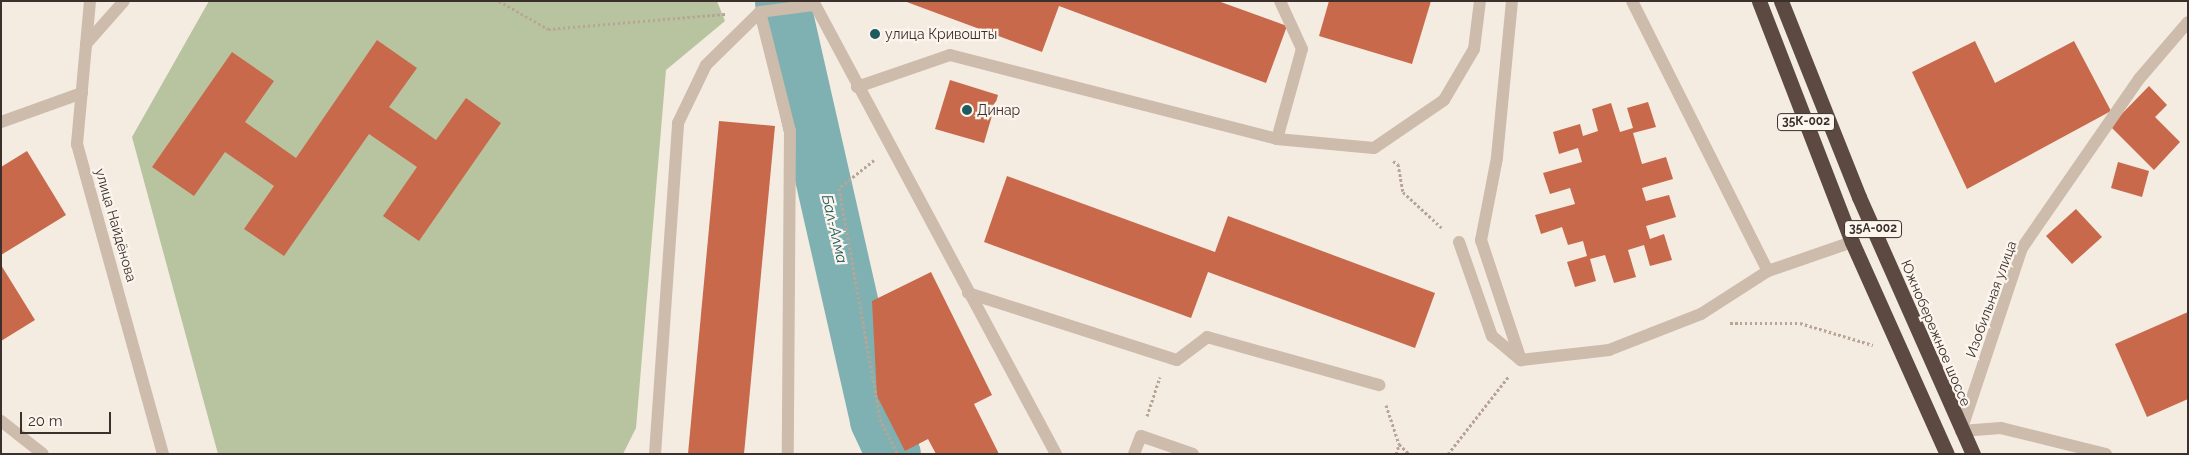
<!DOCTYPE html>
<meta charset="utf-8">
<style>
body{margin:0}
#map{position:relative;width:2189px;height:455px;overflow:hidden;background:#f4ebe1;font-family:Raleway,sans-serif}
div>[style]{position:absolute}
.green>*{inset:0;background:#b8c4a0}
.river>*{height:55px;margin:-27.5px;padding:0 27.5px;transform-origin:27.5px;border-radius:27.5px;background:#7fb0b2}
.building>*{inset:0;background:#c8694b}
.path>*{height:3px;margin-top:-1.5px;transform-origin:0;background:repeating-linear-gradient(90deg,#b9a596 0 2.5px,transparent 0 5px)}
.minor>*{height:12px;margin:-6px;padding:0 6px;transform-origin:6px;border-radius:6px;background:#cdbbac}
.highway>*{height:15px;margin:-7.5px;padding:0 7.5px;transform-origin:7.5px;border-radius:7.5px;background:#5c4a42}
.dots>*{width:14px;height:14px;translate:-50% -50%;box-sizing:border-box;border:2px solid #fbf5ee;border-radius:50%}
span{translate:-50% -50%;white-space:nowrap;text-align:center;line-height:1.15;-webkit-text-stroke:4.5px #fbf5ee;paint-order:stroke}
.shield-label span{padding:1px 4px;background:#fbf5ee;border:1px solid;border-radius:4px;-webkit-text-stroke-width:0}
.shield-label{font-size:12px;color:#3b302b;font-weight:700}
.poi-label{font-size:14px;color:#3b302b}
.left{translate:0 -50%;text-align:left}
.street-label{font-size:14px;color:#3b302b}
.water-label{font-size:15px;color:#1f5a5e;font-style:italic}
.frame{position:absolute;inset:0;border:2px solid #3b302b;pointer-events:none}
.scale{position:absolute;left:20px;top:412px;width:91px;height:22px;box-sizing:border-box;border:2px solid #3b302b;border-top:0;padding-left:6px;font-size:15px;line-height:18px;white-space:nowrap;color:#3b302b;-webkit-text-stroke:4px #fbf5ee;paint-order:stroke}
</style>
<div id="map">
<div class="green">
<i style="clip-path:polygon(209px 1px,717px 1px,725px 21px,666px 70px,636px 428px,623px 454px,218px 454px,132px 137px)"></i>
</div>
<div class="river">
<i style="left:782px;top:1px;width:430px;rotate:77.2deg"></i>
<i style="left:877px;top:420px;width:38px;rotate:65deg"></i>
</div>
<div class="building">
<i style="clip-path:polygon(904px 1px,1218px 1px,1287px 26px,1266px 83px,1059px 6px,1042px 52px)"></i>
<i style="clip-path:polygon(1329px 1px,1431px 1px,1412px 64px,1319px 36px)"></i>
<i style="clip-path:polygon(377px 40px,417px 68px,389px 107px,436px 140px,466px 98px,501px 123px,419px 241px,383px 216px,417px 167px,369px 134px,284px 256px,244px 229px,274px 186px,225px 152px,194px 196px,152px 167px,232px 52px,274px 81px,245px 122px,296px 158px)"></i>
<i style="clip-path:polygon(1975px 41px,1995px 83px,2074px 41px,2111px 111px,1967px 189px,1912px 72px)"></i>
<i style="clip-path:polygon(950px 80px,998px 95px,984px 143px,935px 129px)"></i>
<i style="clip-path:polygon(2149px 86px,2167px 105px,2155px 117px,2180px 142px,2154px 170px,2110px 126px)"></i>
<i style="clip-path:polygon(1648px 102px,1656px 127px,1633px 133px,1642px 164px,1666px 157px,1673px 179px,1642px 188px,1646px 201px,1669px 195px,1676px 217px,1646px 226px,1650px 239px,1664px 234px,1672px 260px,1650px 266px,1644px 245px,1628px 250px,1636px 277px,1614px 283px,1605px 255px,1590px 259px,1596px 281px,1575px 287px,1567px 262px,1587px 256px,1583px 241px,1568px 245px,1562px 227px,1541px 234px,1535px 215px,1575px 204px,1570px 188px,1550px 194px,1543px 173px,1582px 162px,1578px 148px,1559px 154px,1553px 132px,1580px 124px,1583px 136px,1598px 131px,1592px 109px,1611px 103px,1620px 132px,1633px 128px,1627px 108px)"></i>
<i style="clip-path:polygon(719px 121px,775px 126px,744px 454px,688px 454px)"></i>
<i style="clip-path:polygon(27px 151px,66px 215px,1px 255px,1px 167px)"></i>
<i style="clip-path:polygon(2118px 162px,2149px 171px,2142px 197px,2111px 188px)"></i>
<i style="clip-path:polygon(1007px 176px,1215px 252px,1228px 216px,1435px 293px,1415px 348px,1208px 272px,1191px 318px,984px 242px)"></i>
<i style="clip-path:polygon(2076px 209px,2102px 237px,2072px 264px,2046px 236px)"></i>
<i style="clip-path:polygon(1px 265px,35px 320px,1px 341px)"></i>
<i style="clip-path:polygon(931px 272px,992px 395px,974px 404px,999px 454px,936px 454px,928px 439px,905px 451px,877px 396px,872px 301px)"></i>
<i style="clip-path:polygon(2188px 312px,2188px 399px,2147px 417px,2115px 344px)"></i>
</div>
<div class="path">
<i style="left:499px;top:1px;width:56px;rotate:29.7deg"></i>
<i style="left:548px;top:29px;width:178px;rotate:-4.8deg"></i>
<i style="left:874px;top:160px;width:45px;rotate:141.3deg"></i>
<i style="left:839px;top:188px;width:235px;rotate:79.9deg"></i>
<i style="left:880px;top:419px;width:39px;rotate:63deg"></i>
<i style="left:1393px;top:161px;width:6px;rotate:31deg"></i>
<i style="left:1398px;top:164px;width:28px;rotate:80deg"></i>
<i style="left:1403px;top:192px;width:54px;rotate:42.8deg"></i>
<i style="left:1730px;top:323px;width:70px"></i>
<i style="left:1800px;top:323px;width:76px;rotate:16.8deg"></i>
<i style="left:1386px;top:405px;width:41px;rotate:71.6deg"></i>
<i style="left:1399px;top:444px;width:14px;rotate:45deg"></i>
<i style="left:1147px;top:416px;width:41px;rotate:-71.6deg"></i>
<i style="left:1396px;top:454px;width:9px;rotate:-72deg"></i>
<i style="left:1448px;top:454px;width:99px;rotate:-52deg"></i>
</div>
<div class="minor">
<i style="left:90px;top:1px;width:144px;rotate:95.2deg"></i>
<i style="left:77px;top:144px;width:322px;rotate:74.5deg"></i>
<i style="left:813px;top:1px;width:514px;rotate:61.79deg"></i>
<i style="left:1512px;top:1px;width:158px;rotate:95.5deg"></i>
<i style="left:1497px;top:158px;width:84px;rotate:101deg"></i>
<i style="left:1481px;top:240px;width:126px;rotate:71.6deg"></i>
<i style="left:1521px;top:360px;width:89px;rotate:-6.5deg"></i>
<i style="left:1609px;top:350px;width:99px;rotate:-21.4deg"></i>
<i style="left:1701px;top:314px;width:80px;rotate:-32.7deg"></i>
<i style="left:1768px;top:271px;width:89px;rotate:-19deg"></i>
<i style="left:1632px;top:1px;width:302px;rotate:63.3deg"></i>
<i style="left:760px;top:12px;width:123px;rotate:75.9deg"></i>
<i style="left:790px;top:131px;width:323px;rotate:90.4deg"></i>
<i style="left:86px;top:44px;width:57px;rotate:-48.5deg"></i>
<i style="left:857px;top:87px;width:98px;rotate:-19deg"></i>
<i style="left:950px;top:55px;width:338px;rotate:14.4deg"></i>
<i style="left:1277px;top:139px;width:97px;rotate:5.3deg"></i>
<i style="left:1374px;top:148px;width:85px;rotate:-34.4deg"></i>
<i style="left:1444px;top:100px;width:59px;rotate:-59.5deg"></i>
<i style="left:1474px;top:49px;width:48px;rotate:-82.9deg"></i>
<i style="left:1px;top:122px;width:86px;rotate:-19.7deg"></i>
<i style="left:1277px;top:139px;width:93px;rotate:-74.5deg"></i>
<i style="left:1302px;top:49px;width:53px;rotate:-114.6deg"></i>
<i style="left:1459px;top:242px;width:100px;rotate:70.7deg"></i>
<i style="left:1492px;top:336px;width:38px;rotate:40deg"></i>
<i style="left:968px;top:293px;width:219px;rotate:17.8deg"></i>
<i style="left:1177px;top:360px;width:38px;rotate:-37deg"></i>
<i style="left:1207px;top:337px;width:179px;rotate:15.6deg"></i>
<i style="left:1px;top:421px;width:53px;rotate:38.2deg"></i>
<i style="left:655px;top:454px;width:332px;rotate:-86deg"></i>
<i style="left:678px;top:123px;width:64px;rotate:-64.2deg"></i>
<i style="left:706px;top:65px;width:76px;rotate:-44.5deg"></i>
<i style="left:760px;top:12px;width:54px;rotate:-7.4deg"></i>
<i style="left:1134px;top:454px;width:19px;rotate:-69deg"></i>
<i style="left:1141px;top:436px;width:55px;rotate:19.1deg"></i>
<i style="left:2106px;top:454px;width:108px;rotate:-166.1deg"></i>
<i style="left:2001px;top:428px;width:40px;rotate:175.7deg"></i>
<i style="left:1961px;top:431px;width:193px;rotate:-71.6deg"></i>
<i style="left:2022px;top:248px;width:206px;rotate:-55.3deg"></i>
<i style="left:2139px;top:79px;width:75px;rotate:-49.3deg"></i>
</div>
<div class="highway">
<i style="left:1759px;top:1px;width:258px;rotate:68.9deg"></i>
<i style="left:1852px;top:242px;width:232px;rotate:65.9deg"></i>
<i style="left:1781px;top:1px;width:211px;rotate:68.3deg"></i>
<i style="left:1859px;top:197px;width:281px;rotate:66.1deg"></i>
</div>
<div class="dots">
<i style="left:875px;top:34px;background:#1f5a5e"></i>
<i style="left:967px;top:110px;background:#1f5a5e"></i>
</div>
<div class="shield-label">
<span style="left:1806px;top:122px">35К-002</span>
<span style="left:1873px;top:229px">35А-002</span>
</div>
<div class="poi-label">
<span class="left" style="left:885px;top:34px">улица Кривошты</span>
<span class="left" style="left:977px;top:110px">Динар</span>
</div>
<div class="street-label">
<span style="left:116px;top:225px;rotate:74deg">улица Найдёнова</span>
<span style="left:1991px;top:299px;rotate:-70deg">Изобильная улица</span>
<span style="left:1936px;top:333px;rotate:67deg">Южнобережное шоссе</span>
</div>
<div class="water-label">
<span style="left:834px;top:229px;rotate:77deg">Бал-Алма</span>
</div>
<div class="frame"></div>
<div class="scale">20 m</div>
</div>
